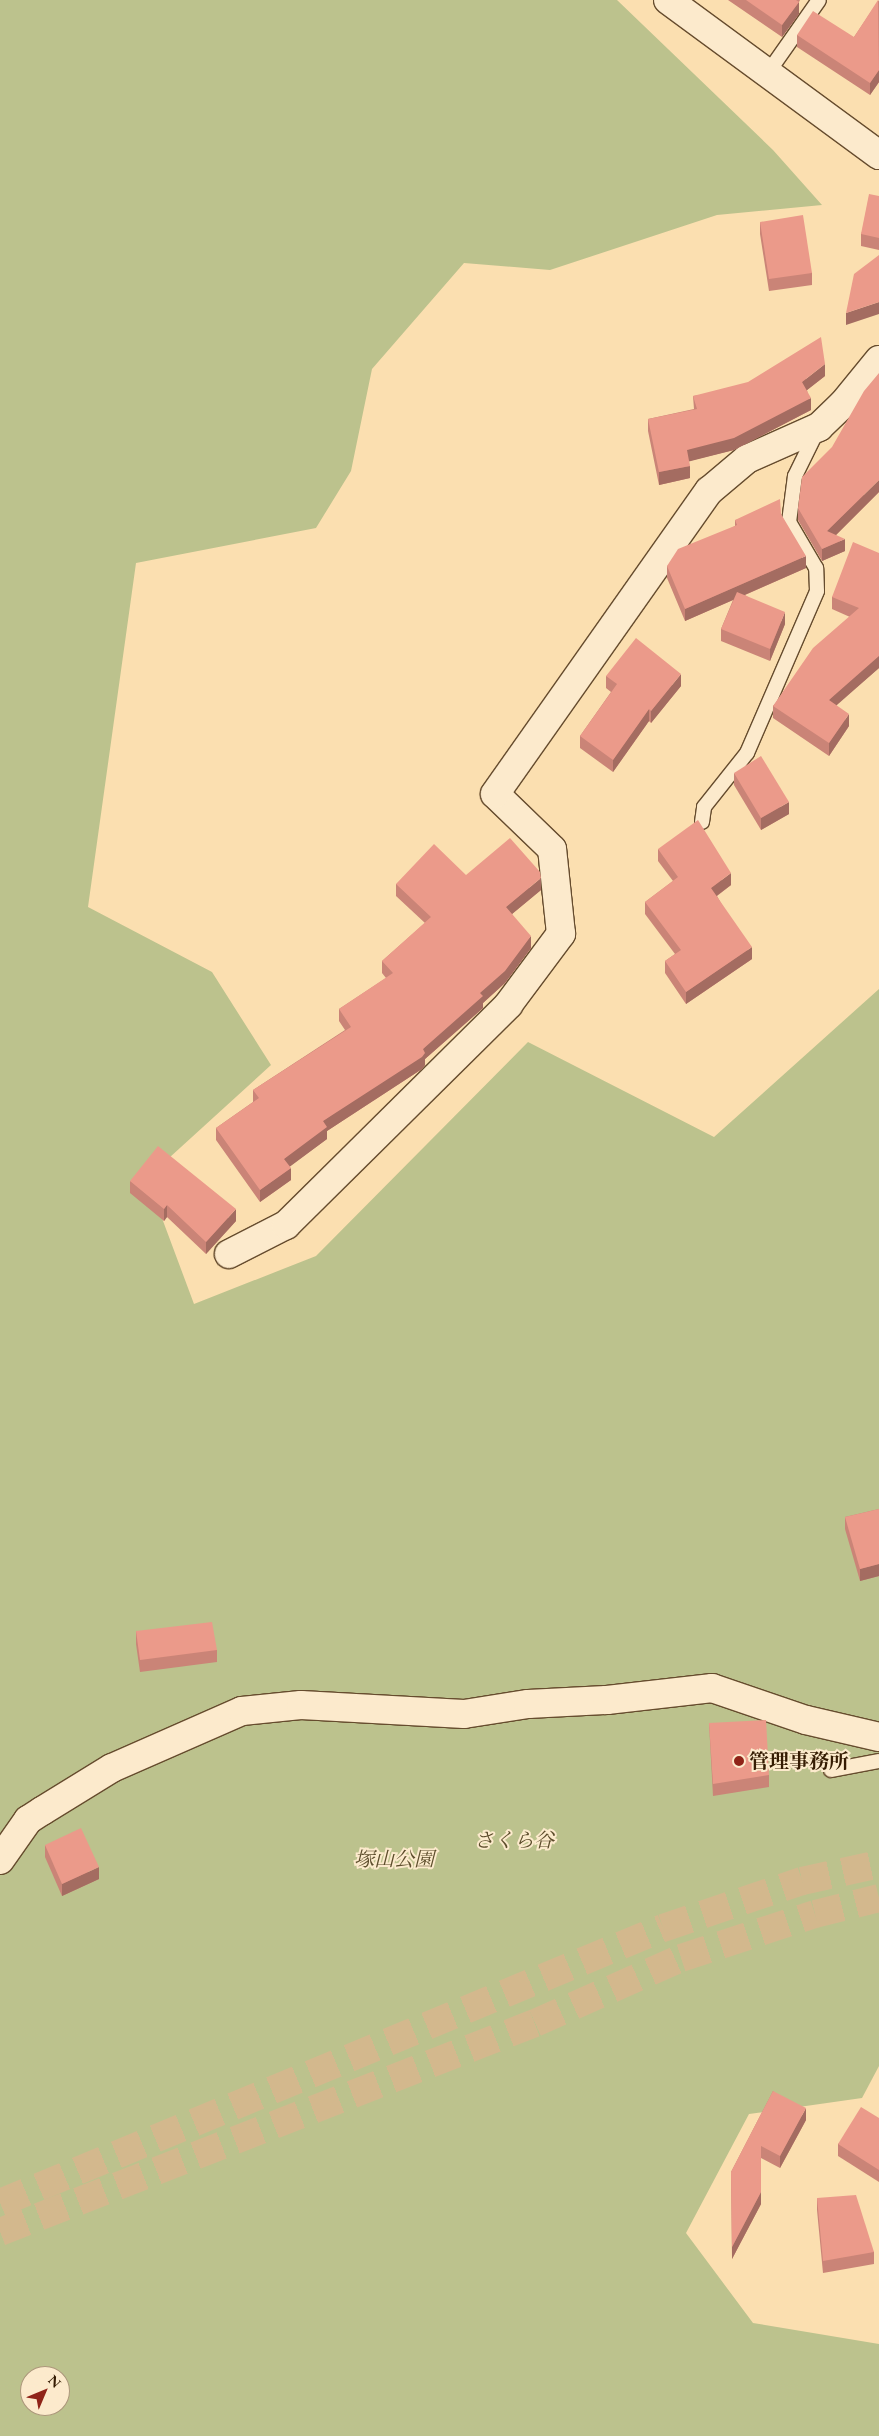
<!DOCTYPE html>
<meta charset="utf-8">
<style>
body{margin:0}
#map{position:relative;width:879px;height:2436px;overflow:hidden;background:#fbdfb0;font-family:"EB Garamond","Noto Serif JP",serif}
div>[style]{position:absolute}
.green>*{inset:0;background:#bcc28d}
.highway-tunnel>*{height:28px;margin-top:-14px;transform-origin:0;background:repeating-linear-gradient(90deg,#d3b88d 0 28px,transparent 0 42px)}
.roads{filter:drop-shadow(1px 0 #664c2e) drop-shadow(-1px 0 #664c2e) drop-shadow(0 1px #664c2e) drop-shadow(0 -1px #664c2e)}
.lane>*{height:14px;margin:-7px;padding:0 7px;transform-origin:7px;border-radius:7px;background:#fceacc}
.street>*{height:28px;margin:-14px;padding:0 14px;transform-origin:14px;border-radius:14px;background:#fceacc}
.wall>*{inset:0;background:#ca8477}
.shaded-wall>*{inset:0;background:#a46c61}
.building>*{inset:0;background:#eb9a8a}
.dots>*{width:14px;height:14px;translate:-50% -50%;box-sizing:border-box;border:2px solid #fceacc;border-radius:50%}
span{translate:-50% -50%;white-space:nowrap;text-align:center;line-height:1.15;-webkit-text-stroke:4px #fceacc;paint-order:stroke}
.poi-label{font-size:20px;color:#341b02;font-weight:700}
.left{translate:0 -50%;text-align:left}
.park-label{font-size:20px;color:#5d4d2c;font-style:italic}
.north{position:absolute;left:20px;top:2366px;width:50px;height:50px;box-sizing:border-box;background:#fceacc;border:1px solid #ac977b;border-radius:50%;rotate:45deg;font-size:14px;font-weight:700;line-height:20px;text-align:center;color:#341b02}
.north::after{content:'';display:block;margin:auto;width:18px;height:22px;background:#8f2418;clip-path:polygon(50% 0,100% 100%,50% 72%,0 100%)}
</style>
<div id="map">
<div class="green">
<i style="clip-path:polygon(evenodd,0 0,617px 0,773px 150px,822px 205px,717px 215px,550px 270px,464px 263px,372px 369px,351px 471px,316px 528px,136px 563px,88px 907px,212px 972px,271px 1065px,147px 1178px,194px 1304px,316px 1256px,528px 1042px,714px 1137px,879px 989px,879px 2066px,862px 2098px,749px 2114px,686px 2233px,753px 2323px,879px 2344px,879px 2436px,0 2436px,0 0,30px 2376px,60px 2376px,60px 2406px,30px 2406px,30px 2376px)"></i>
</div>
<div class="highway-tunnel">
<i style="left:0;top:2203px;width:718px;rotate:-22.53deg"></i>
<i style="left:663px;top:1928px;width:147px;rotate:-18.7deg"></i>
<i style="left:802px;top:1881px;width:79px;rotate:-12.4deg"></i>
<i style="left:0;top:2232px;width:574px;rotate:-21.34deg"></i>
<i style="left:535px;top:2023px;width:160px;rotate:-24deg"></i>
<i style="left:681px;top:1958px;width:141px;rotate:-18.2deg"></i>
<i style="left:815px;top:1914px;width:66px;rotate:-14deg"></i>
</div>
<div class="roads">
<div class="lane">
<i style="left:767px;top:74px;width:90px;rotate:-54.9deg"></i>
<i style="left:702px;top:822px;width:15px;rotate:-82deg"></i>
<i style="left:704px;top:807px;width:69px;rotate:-51.5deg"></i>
<i style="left:747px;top:753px;width:176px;rotate:-66.6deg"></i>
<i style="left:817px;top:591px;width:23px;rotate:-92deg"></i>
<i style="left:816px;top:568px;width:53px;rotate:-120.4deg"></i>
<i style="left:789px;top:522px;width:46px;rotate:-82.6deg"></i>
<i style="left:795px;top:476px;width:52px;rotate:-63.9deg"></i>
<i style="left:831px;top:1770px;width:49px;rotate:-10.6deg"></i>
</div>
<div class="street">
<i style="left:668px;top:0;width:262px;rotate:36.3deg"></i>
<i style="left:229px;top:1254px;width:64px;rotate:-27deg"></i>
<i style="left:286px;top:1225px;width:313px;rotate:-44.7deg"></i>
<i style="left:508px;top:1005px;width:89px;rotate:-53.3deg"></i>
<i style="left:561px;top:934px;width:85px;rotate:-96deg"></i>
<i style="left:552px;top:849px;width:79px;rotate:-136deg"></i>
<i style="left:495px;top:794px;width:371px;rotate:-54.8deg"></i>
<i style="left:709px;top:491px;width:50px;rotate:-40.1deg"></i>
<i style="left:747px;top:459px;width:79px;rotate:-24deg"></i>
<i style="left:819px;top:427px;width:33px;rotate:-44deg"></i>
<i style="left:843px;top:404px;width:57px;rotate:-50.7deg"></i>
<i style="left:0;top:1860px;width:49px;rotate:-55deg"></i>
<i style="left:28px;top:1820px;width:17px;rotate:-33deg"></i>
<i style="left:42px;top:1811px;width:82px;rotate:-31.6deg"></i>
<i style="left:112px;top:1768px;width:142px;rotate:-23.7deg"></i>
<i style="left:242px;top:1711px;width:59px;rotate:-5.8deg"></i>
<i style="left:301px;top:1705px;width:163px;rotate:3.2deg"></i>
<i style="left:464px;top:1714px;width:65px;rotate:-8.9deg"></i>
<i style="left:528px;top:1704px;width:79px;rotate:-2.9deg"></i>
<i style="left:607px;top:1700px;width:106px;rotate:-6.5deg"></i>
<i style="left:712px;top:1688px;width:99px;rotate:18.8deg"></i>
<i style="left:806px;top:1720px;width:75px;rotate:13.1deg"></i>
</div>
</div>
<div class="wall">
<i style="clip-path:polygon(728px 0,800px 0,799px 2px,799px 14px,782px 37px)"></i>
<i style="clip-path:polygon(879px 0,879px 82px,870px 95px,797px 47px,797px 35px,854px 37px)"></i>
<i style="clip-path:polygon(879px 196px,879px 250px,861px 246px,861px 234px)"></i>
<i style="clip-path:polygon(760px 222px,812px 273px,812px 285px,769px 291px,760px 234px)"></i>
<i style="clip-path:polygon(825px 376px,807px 390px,811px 410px,734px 450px,689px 461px,690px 478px,659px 485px,648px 431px,648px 419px,694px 409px,693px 396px)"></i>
<i style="clip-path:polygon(879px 492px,836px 535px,845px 551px,822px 561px,798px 520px,798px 508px)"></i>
<i style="clip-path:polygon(781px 514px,806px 568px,745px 595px,785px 624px,770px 661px,721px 641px,721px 629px,733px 600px,685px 621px,667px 578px,667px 566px,735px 526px,735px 520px)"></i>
<i style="clip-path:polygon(879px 553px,879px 668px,836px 705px,849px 726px,829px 756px,773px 718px,773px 706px,850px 617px,832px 609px,832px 597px)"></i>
<i style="clip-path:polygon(606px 676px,681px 686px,651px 723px,649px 721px,613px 772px,580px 748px,580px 736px,611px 692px,606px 688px)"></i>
<i style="clip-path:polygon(734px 773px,789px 814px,761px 830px,734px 785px)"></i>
<i style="clip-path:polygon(658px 849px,731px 885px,717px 896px,752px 959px,686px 1004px,665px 973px,665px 961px,675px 954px,645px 914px,645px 902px,673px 881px,658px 861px)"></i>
<i style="clip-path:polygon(466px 875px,541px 890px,512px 914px,531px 948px,505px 983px,483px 1003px,483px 1008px,425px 1059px,425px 1065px,422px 1069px,327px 1131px,327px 1139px,290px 1166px,291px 1180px,260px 1202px,216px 1140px,216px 1128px,253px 1102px,253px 1090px,345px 1030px,339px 1021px,339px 1009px,386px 978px,382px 973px,382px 961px,425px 923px,396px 896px,396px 884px)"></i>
<i style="clip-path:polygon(130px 1181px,236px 1221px,206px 1254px,167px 1217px,164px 1221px,130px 1193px)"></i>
<i style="clip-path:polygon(879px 1509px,879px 1576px,860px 1581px,845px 1529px,845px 1517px)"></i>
<i style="clip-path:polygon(136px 1631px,217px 1650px,217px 1662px,140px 1672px,136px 1644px)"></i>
<i style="clip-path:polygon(709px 1723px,769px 1775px,769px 1787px,713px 1796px)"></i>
<i style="clip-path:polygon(45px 1845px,99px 1879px,62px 1896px,45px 1857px)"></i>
<i style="clip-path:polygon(773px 2091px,806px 2120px,780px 2168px,761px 2158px,761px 2204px,732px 2259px,731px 2172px)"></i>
<i style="clip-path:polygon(879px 2118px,879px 2182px,838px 2156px,838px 2144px)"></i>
<i style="clip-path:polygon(817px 2198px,874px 2252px,874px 2264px,823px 2273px,817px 2210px)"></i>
</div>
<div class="shaded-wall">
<i style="clip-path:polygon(799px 2px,799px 14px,782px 37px,782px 25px)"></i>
<i style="clip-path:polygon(879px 70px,879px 82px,870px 95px,870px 83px)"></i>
<i style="clip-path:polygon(879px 302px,879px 314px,846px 325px,846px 313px)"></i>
<i style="clip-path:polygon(825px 364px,825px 376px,802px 394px,802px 382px)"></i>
<i style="clip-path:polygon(811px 398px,811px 410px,734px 450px,687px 462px,687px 450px)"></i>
<i style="clip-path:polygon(690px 466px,690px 478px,659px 485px,659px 472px)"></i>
<i style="clip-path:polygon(879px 480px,879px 492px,827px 544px,827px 531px)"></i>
<i style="clip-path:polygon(845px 539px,845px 551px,822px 561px,822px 549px)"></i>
<i style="clip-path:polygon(806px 556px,806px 568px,685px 621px,685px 609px)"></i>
<i style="clip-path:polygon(785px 612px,785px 624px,770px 661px,770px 649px)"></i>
<i style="clip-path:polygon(879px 645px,879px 668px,829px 712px,829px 700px)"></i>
<i style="clip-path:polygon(681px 674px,681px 686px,651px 723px,651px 711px)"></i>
<i style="clip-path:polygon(649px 709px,649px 721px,613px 772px,613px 760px)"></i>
<i style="clip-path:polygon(849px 714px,849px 726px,829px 756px,829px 743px)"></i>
<i style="clip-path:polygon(789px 802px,789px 814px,761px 830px,761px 818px)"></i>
<i style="clip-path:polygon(731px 873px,731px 885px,711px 900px,711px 888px)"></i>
<i style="clip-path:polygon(541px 878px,541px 890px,506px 919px,506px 907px)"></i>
<i style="clip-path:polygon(531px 936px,531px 948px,505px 983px,483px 1003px,483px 1008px,425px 1059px,425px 1065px,422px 1069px,327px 1131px,327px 1139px,284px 1171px,284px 1159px,323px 1121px,423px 1049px)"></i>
<i style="clip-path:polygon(752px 947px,752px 959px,686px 1004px,686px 992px)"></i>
<i style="clip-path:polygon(291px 1168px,291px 1180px,260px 1202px,260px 1190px)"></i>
<i style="clip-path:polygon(167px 1205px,167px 1217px,164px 1221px,164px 1209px)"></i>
<i style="clip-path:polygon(236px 1209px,236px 1221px,206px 1254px,206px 1242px)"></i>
<i style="clip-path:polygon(879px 1564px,879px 1576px,860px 1581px,860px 1569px)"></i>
<i style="clip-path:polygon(99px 1867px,99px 1879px,62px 1896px,62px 1884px)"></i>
<i style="clip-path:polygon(806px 2108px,806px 2120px,780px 2168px,780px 2156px)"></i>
<i style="clip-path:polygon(761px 2192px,761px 2204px,732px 2259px,732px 2247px)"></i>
</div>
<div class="building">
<i style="clip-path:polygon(746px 0,796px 0,799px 2px,782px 25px)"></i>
<i style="clip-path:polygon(878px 0,879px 70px,870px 83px,797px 35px,813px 11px,854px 37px)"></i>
<i style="clip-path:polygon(869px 194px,879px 196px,879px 238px,861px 234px)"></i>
<i style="clip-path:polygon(803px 215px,812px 273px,769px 279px,760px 222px)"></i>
<i style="clip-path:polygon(879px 255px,879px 302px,846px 313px,854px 274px)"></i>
<i style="clip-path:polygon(821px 337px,825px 364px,802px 382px,811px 398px,734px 438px,687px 450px,690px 466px,659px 472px,648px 419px,697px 409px,693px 396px,748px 382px)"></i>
<i style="clip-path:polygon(879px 373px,879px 480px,827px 531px,845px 539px,822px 549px,798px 508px,802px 477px,832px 447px,864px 391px)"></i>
<i style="clip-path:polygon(780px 499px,781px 514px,806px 556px,685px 609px,667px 566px,678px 549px,737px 525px,735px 520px)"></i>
<i style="clip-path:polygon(853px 542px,879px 553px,879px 656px,829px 700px,849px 714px,829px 743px,773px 706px,813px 648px,859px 608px,832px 597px)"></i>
<i style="clip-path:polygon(737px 592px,785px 612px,770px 649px,721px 629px)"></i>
<i style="clip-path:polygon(636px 638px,681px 674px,651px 711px,649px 709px,613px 760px,580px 736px,617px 684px,606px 676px)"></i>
<i style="clip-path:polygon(761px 756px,789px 802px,761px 818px,734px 773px)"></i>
<i style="clip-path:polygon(698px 820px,731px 873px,711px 888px,752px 947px,686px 992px,665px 961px,681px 950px,645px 902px,678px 877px,658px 849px)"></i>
<i style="clip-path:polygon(510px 838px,540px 872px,541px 878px,506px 907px,531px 936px,505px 971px,480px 993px,483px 996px,423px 1049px,425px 1053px,422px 1057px,323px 1121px,327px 1127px,284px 1159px,291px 1168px,260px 1190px,216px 1128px,259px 1098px,253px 1090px,351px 1027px,339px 1009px,393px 973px,382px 961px,431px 917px,396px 884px,434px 844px,466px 875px)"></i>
<i style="clip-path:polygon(158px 1146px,236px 1209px,206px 1242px,167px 1205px,164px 1209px,130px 1181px)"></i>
<i style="clip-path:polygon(879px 1509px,879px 1564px,860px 1569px,845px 1517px)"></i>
<i style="clip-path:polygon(212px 1622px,217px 1650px,140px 1660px,136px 1631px)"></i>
<i style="clip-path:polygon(766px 1720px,769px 1775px,713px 1784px,709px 1723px)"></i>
<i style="clip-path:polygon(81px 1828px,99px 1867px,62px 1884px,45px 1845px)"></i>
<i style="clip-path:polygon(773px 2091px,806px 2108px,780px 2156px,761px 2146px,761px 2192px,732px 2247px,731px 2172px)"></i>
<i style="clip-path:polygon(861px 2107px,879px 2118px,879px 2170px,838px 2144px)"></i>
<i style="clip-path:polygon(856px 2195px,874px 2252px,823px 2261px,817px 2198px)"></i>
</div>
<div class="dots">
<i style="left:739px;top:1761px;background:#8f2418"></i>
</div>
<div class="poi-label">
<span class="left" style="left:749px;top:1761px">管理事務所</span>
</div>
<div class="park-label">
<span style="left:514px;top:1840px">さくら谷</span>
<span style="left:394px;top:1859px">塚山公園</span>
</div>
<div class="north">N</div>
</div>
